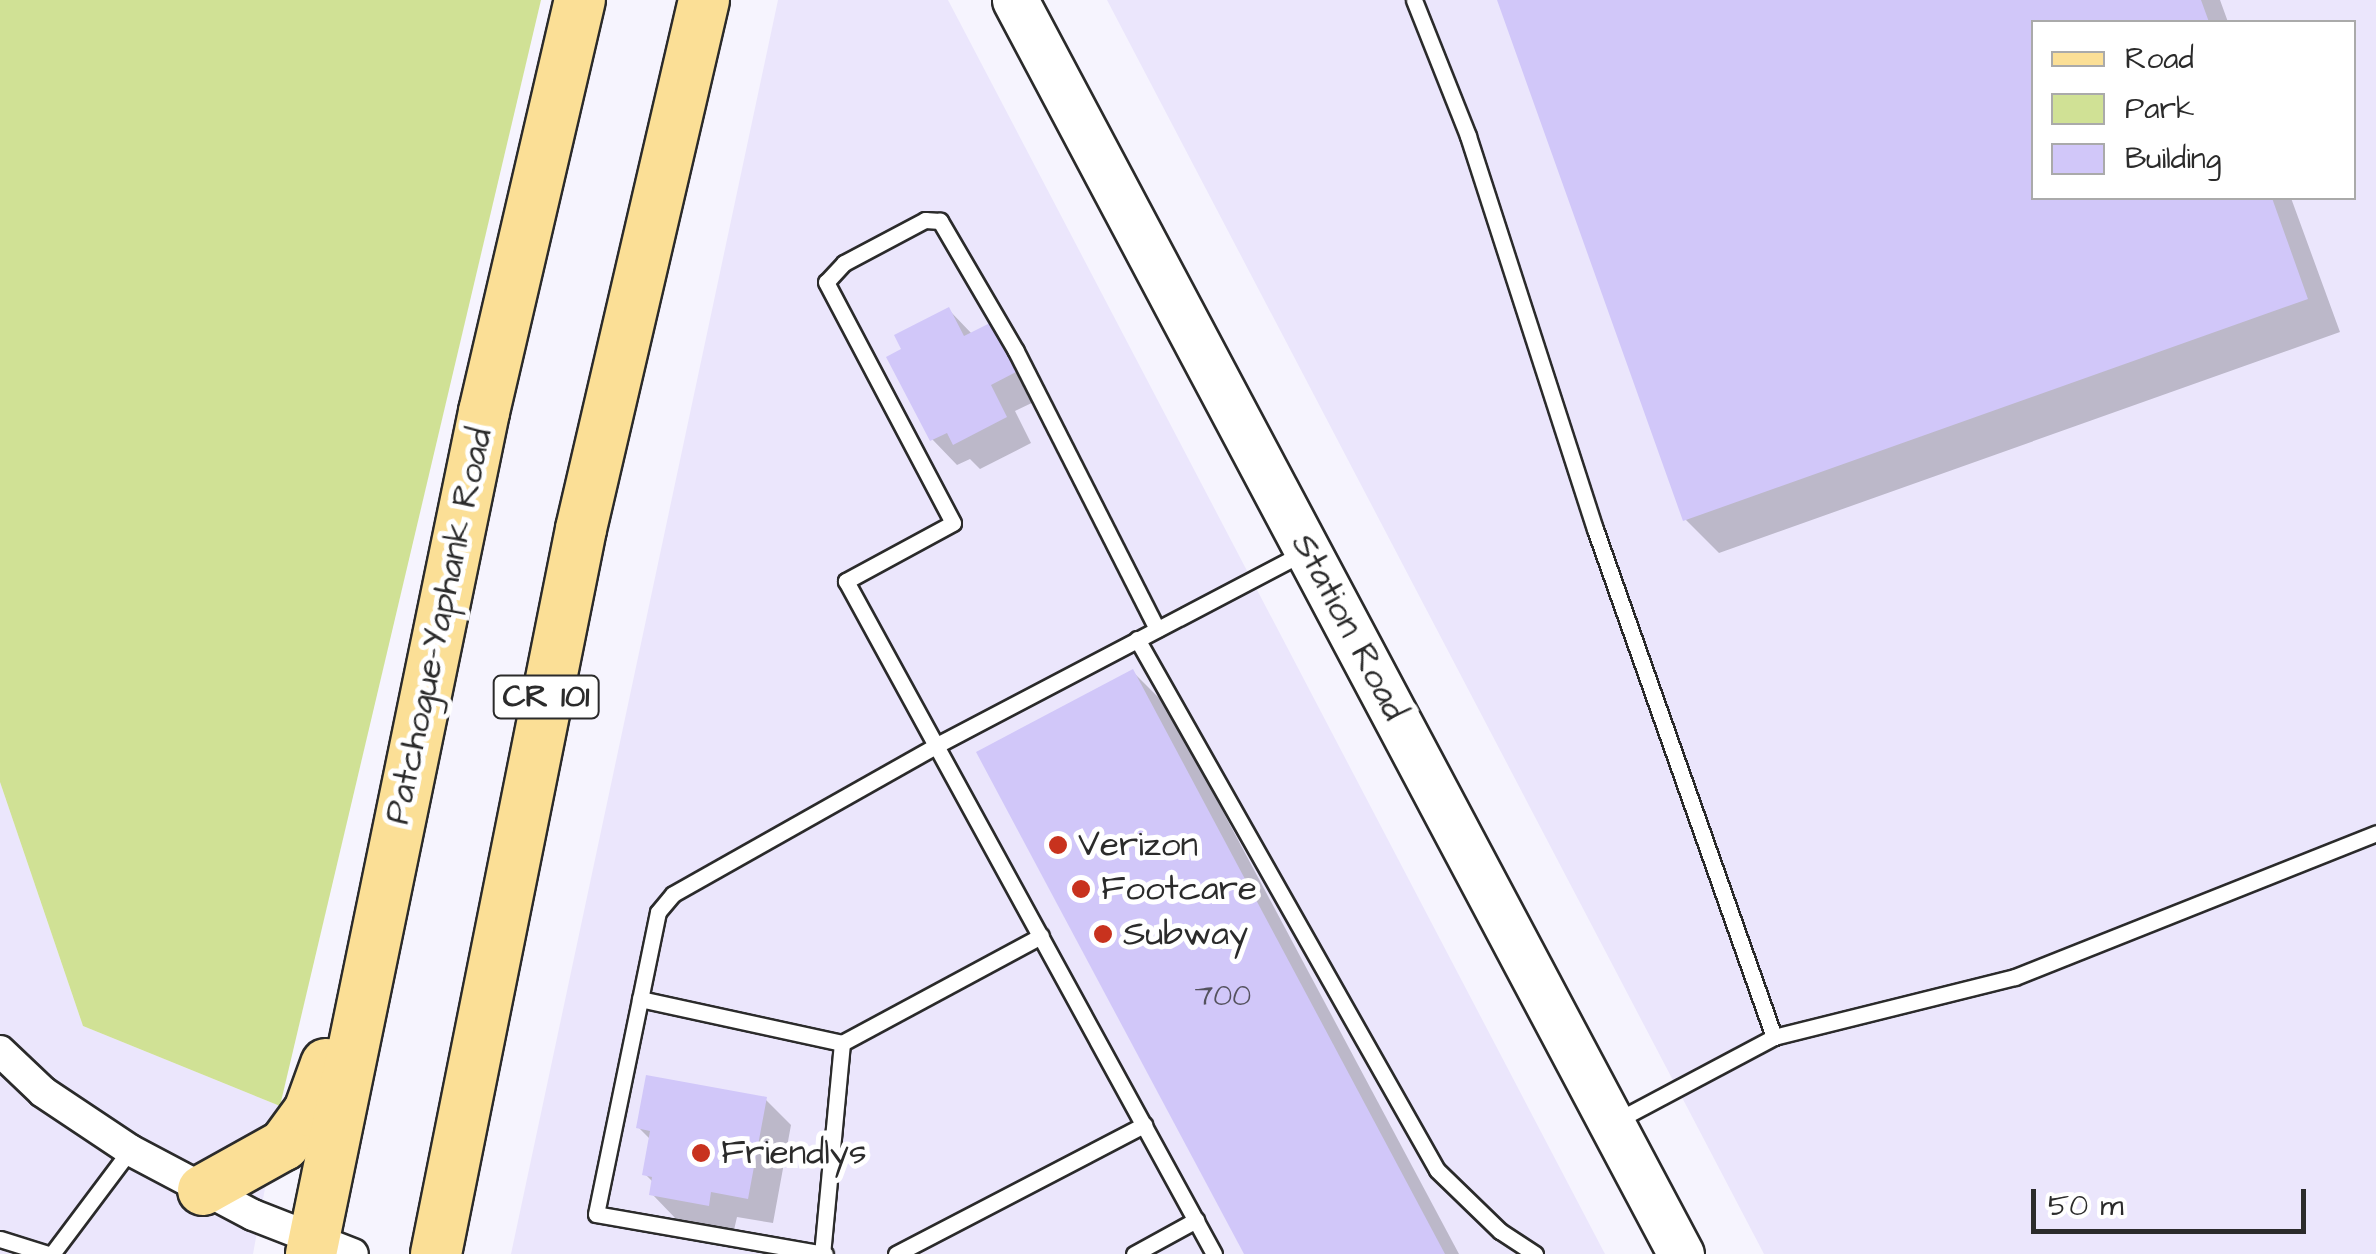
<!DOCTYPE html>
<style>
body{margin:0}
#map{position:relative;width:2376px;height:1254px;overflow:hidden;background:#f6f4fe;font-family:"Architects Daughter",sans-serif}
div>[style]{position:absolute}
.built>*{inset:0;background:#ebe6fc}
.green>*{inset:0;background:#d0e195}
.shadow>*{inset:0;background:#0003}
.building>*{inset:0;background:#d1c7f9}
.roads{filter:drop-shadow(2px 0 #2b2b2b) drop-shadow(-2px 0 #2b2b2b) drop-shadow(0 2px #2b2b2b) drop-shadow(0 -2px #2b2b2b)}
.lane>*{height:15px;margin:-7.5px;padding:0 7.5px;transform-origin:7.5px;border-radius:7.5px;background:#fff}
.street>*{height:30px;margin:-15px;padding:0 15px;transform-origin:15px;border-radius:15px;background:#fff}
.secondary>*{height:45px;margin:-22.5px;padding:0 22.5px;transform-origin:22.5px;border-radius:22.5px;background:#fff}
.primary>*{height:50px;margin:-25px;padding:0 25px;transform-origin:25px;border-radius:25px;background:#fbdf96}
.dots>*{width:28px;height:28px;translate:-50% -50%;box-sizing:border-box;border:5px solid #fff;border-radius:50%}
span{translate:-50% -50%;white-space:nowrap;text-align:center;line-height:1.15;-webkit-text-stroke:10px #fff;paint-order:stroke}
.number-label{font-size:30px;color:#54525e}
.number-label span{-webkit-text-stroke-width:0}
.shield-label span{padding:2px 8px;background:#fff;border:2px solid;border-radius:8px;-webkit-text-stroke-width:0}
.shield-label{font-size:32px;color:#2b2b2b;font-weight:700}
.street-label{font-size:35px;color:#2b2b2b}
.poi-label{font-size:35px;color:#2b2b2b}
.left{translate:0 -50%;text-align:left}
.legend{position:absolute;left:2031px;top:20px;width:325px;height:180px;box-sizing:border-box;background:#fff;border:2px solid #aaa;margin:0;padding:12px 18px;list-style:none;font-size:30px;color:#2b2b2b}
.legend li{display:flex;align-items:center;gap:20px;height:50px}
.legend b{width:50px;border:2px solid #aaa}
.scale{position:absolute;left:2031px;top:1189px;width:275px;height:45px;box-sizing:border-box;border:5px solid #2b2b2b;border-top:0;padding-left:12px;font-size:30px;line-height:35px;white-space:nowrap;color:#2b2b2b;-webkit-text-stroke:8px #fff;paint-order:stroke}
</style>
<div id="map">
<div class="built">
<i style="clip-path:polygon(778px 0,948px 0,1605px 1254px,511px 1254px)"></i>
<i style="clip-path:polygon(evenodd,1107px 0,2376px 0,2376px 1254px,1764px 1254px,1107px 0,2034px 22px,2354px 22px,2354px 198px,2034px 198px,2034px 22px)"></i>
<i style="clip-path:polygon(0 782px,83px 1026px,280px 1106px,253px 1254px,0 1254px)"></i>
</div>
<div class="green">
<i style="clip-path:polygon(0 0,541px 0,280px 1106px,83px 1026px,0 782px)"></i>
</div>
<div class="shadow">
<i style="clip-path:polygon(1500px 0,2220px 0,2228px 22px,2034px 22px,2034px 198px,2291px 198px,2340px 332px,1719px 553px,1686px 520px)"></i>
<i style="clip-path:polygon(949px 310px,973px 335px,990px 326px,1016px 352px,1040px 399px,1015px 411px,1031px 443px,980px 469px,970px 459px,957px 465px,932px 439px,904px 350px)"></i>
<i style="clip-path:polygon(1133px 672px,1166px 705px,1459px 1254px,1246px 1254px)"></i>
<i style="clip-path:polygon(766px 1100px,791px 1125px,773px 1223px,737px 1217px,734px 1230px,677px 1220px,652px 1194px,654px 1183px,645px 1174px,651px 1140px,639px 1128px)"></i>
</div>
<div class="building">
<i style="clip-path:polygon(1497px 0,2201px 0,2209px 22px,2034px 22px,2034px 198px,2272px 198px,2308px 299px,1683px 521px)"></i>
<i style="clip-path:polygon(949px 307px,964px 336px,990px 323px,1016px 372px,991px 385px,1007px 417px,953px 445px,947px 433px,930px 441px,886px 357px,901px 349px,894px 335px)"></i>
<i style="clip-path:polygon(1133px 669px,1445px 1254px,1244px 1254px,976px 752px)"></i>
<i style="clip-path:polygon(646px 1075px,767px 1097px,748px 1199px,711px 1192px,709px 1206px,649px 1195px,652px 1177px,642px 1175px,650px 1131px,636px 1128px)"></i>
</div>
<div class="roads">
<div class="lane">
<i style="left:1414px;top:0;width:146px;rotate:68.3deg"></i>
<i style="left:1468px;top:136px;width:413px;rotate:72.1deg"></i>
<i style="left:1595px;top:529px;width:539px;rotate:70.59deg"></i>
<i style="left:1774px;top:1037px;width:248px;rotate:-14deg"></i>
<i style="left:2015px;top:977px;width:389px;rotate:-21.7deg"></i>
<i style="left:1157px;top:629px;width:312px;rotate:-116.9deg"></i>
<i style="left:1016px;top:351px;width:151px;rotate:-120.3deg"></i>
<i style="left:940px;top:221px;width:15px;rotate:-176deg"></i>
<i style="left:925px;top:220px;width:92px;rotate:152deg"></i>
<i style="left:844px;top:263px;width:26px;rotate:133deg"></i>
<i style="left:826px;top:282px;width:272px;rotate:62.2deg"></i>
<i style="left:953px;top:523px;width:122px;rotate:151.5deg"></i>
<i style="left:846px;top:581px;width:767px;rotate:61.33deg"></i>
<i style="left:1137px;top:639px;width:610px;rotate:60.53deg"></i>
<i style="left:1437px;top:1170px;width:88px;rotate:44.1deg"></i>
<i style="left:1500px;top:1231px;width:42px;rotate:33.3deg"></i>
<i style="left:640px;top:999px;width:207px;rotate:12.3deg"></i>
<i style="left:842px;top:1043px;width:211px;rotate:95.4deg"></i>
<i style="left:842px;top:1043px;width:226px;rotate:-28.3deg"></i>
<i style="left:1614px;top:1122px;width:181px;rotate:-28deg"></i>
<i style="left:0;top:1239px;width:50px;rotate:17.4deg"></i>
<i style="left:52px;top:1254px;width:130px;rotate:-53.1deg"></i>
<i style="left:825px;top:1254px;width:232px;rotate:-170.1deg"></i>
<i style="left:596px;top:1214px;width:308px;rotate:-78.4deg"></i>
<i style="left:658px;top:912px;width:23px;rotate:-50deg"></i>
<i style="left:673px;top:894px;width:303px;rotate:-29.4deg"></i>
<i style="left:937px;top:745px;width:415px;rotate:-27.7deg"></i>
<i style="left:896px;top:1254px;width:280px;rotate:-27.5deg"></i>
<i style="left:1134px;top:1254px;width:71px;rotate:-28.7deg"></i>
</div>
<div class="street">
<i style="left:0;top:1051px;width:59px;rotate:43.6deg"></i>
<i style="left:43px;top:1092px;width:105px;rotate:33.7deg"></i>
<i style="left:130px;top:1150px;width:139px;rotate:27.9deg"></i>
<i style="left:253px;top:1215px;width:107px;rotate:21.3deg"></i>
</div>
<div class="secondary">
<i style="left:1015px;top:0;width:1420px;rotate:62.03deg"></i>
</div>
<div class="primary">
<i style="left:203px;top:1190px;width:93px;rotate:-29.1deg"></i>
<i style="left:284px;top:1145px;width:42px;rotate:-53.7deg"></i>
<i style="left:309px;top:1111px;width:50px;rotate:-70.1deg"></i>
<i style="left:311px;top:1254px;width:860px;rotate:-78.39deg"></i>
<i style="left:484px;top:412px;width:423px;rotate:-76.9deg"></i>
<i style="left:436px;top:1254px;width:739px;rotate:-78.69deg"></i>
<i style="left:581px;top:529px;width:543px;rotate:-76.91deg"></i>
</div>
</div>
<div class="dots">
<i style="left:1058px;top:845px;background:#c8321e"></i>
<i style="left:1081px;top:889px;background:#c8321e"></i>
<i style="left:1103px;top:934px;background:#c8321e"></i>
<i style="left:701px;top:1153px;background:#c8321e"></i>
</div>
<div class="number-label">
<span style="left:1223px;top:996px">700</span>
</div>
<div class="shield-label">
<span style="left:546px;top:697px">CR 101</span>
</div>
<div class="street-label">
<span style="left:439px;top:626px;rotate:-78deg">Patchogue-Yaphank Road</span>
<span style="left:1349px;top:627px;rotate:62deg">Station Road</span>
</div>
<div class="poi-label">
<span class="left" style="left:1078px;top:845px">Verizon</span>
<span class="left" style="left:1101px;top:889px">Footcare</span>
<span class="left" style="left:1123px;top:934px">Subway</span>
<span class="left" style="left:721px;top:1153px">Friendlys</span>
</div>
<ul class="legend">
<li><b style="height:12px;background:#fbdf96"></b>Road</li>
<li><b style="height:28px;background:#d0e195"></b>Park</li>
<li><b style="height:28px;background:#d1c7f9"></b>Building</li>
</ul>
<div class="scale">50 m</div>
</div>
